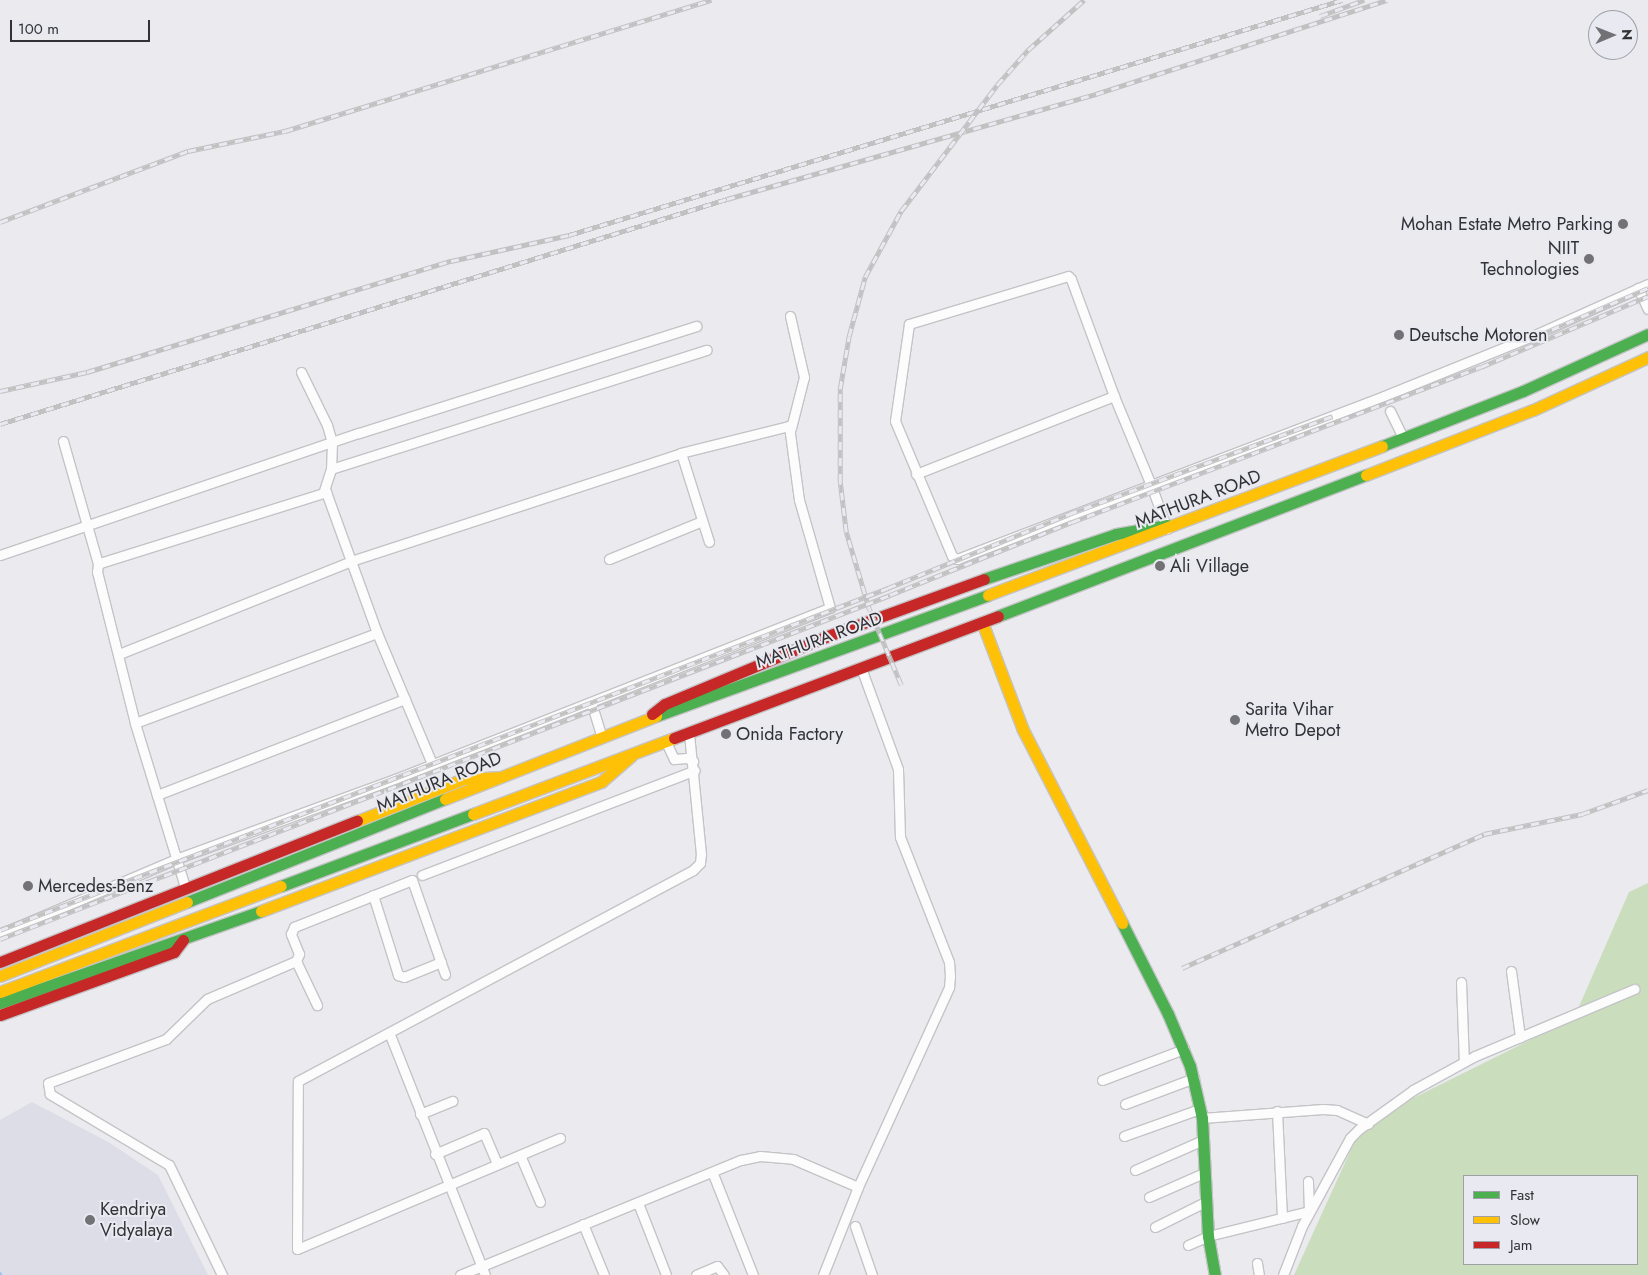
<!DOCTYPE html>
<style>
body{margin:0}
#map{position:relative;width:1648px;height:1275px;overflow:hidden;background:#eaeaef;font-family:Jost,sans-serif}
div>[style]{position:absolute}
.built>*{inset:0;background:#dcdde7}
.green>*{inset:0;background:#cadebe}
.stream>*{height:2.5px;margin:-1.25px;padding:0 1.25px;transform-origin:1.25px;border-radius:1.25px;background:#9cc2fa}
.roads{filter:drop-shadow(1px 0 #c4c4c7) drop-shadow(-1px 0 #c4c4c7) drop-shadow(0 1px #c4c4c7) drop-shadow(0 -1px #c4c4c7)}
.street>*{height:9px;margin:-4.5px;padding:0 4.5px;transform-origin:4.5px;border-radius:4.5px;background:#fcfcfd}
.fast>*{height:11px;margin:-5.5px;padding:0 5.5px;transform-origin:5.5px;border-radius:5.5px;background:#4caf50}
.slow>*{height:11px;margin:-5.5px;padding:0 5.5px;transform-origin:5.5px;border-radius:5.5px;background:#ffc107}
.jam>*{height:11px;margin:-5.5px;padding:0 5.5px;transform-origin:5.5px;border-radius:5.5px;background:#c62828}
.rail>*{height:4.5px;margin-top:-2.25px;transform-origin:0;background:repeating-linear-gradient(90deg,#e8e9f1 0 8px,#c1c1c2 0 16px);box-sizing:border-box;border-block:1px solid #c1c1c2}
.dots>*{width:14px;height:14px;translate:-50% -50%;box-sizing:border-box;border:2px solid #e8e9f1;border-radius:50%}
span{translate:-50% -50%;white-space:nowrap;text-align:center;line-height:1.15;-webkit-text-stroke:4px #e8e9f1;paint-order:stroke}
.poi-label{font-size:18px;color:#323235}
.right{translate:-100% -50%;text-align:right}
.left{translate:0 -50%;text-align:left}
.street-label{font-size:18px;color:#323235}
.legend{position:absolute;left:1463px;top:1175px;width:175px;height:90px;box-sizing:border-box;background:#e8e9f1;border:1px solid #9fa0a6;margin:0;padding:6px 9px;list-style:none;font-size:15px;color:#323235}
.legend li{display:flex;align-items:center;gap:10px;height:25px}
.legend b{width:25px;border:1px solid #9fa0a6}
.north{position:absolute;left:1588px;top:10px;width:50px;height:50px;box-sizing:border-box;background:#e8e9f1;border:1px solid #9fa0a6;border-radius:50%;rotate:89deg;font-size:14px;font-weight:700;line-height:20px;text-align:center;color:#323235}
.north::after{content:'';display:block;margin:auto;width:18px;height:22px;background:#727276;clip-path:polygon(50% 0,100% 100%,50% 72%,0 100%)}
.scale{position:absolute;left:10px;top:20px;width:140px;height:22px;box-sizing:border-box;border:2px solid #323235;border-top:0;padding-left:6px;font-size:15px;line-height:18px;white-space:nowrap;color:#323235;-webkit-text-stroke:4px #e8e9f1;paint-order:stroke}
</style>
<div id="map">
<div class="built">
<i style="clip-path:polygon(32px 1102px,110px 1143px,158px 1175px,208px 1275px,0 1275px,0 1120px)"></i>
</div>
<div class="green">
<i style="clip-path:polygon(evenodd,1648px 883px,1648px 1275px,1294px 1275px,1363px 1123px,1574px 1018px,1629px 892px,1648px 883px,1464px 1176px,1637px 1176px,1637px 1264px,1464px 1264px,1464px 1176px)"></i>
</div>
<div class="stream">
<i style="left:0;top:1273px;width:2px;rotate:63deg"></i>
</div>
<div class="roads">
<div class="street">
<i style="left:1638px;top:288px;width:23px;rotate:65deg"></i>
<i style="left:790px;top:316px;width:63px;rotate:77.1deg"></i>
<i style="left:804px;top:377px;width:53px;rotate:104.3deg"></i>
<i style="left:301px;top:372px;width:59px;rotate:63.9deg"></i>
<i style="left:327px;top:425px;width:18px;rotate:74deg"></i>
<i style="left:332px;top:442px;width:27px;rotate:92deg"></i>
<i style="left:331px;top:469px;width:23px;rotate:108deg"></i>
<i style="left:1390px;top:411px;width:30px;rotate:64deg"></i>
<i style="left:63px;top:441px;width:128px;rotate:74.1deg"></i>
<i style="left:331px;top:469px;width:394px;rotate:-17.6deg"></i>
<i style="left:916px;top:474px;width:213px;rotate:-21.5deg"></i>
<i style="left:1167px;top:529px;width:47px;rotate:-110deg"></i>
<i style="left:1151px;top:485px;width:96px;rotate:-112.6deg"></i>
<i style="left:1114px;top:396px;width:125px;rotate:-110.2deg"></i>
<i style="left:1071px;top:279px;width:4px;rotate:-135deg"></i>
<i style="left:1068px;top:276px;width:166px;rotate:163.2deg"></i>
<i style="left:909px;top:324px;width:98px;rotate:98.2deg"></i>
<i style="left:895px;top:421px;width:147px;rotate:67.1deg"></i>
<i style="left:952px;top:556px;width:6px;rotate:31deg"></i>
<i style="left:957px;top:559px;width:208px;rotate:-20.9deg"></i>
<i style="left:1151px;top:485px;width:249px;rotate:-20.9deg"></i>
<i style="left:1384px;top:396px;width:157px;rotate:-22deg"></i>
<i style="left:1530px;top:337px;width:129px;rotate:-24.2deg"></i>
<i style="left:0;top:555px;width:379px;rotate:-18.8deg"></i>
<i style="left:359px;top:433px;width:354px;rotate:-17.6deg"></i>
<i style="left:609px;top:559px;width:100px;rotate:-22.2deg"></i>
<i style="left:119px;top:654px;width:250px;rotate:-21.8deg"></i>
<i style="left:351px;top:561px;width:347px;rotate:-18.1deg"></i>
<i style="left:681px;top:453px;width:93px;rotate:72.5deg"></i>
<i style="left:591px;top:702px;width:37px;rotate:73deg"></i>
<i style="left:135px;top:723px;width:258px;rotate:-20.4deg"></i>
<i style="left:666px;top:742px;width:19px;rotate:65deg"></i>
<i style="left:674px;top:759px;width:13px;rotate:-4deg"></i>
<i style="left:687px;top:758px;width:7px;rotate:27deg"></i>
<i style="left:157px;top:795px;width:266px;rotate:-21.2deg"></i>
<i style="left:422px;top:875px;width:292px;rotate:-21deg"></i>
<i style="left:185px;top:887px;width:171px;rotate:-107deg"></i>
<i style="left:135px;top:723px;width:156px;rotate:-104.1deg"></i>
<i style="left:97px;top:572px;width:8px;rotate:-83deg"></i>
<i style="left:98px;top:564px;width:5px;rotate:-22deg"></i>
<i style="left:103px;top:562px;width:234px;rotate:-17.4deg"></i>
<i style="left:326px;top:492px;width:150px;rotate:70.1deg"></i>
<i style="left:377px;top:633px;width:142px;rotate:67.2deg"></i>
<i style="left:373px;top:895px;width:84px;rotate:72.6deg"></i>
<i style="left:398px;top:975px;width:6px;rotate:18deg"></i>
<i style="left:404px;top:977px;width:40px;rotate:-22deg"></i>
<i style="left:0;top:934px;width:191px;rotate:-23.1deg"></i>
<i style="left:176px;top:859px;width:233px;rotate:-20.1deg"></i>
<i style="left:395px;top:779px;width:467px;rotate:-21.5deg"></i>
<i style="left:830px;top:608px;width:112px;rotate:-106deg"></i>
<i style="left:799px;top:500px;width:75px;rotate:-97.7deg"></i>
<i style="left:789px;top:426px;width:111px;rotate:166deg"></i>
<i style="left:296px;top:961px;width:49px;rotate:64.5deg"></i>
<i style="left:1511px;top:971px;width:67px;rotate:82.2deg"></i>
<i style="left:1461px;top:982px;width:80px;rotate:87.9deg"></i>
<i style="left:390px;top:1035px;width:258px;rotate:68.4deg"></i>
<i style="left:1102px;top:1080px;width:88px;rotate:-20.7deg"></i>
<i style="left:1125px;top:1104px;width:74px;rotate:-20.6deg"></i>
<i style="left:1277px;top:1111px;width:107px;rotate:87.3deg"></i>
<i style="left:420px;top:1114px;width:35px;rotate:-22deg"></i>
<i style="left:1202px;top:1118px;width:121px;rotate:-4.3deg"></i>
<i style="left:1323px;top:1109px;width:14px;rotate:4deg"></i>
<i style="left:1337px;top:1110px;width:34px;rotate:24deg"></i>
<i style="left:1124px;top:1136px;width:81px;rotate:-19.6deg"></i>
<i style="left:560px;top:1138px;width:285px;rotate:157.1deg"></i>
<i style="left:297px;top:1249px;width:168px;rotate:-89.7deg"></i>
<i style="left:298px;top:1081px;width:448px;rotate:-28.1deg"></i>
<i style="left:693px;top:870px;width:10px;rotate:-45deg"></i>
<i style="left:700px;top:863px;width:9px;rotate:-84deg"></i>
<i style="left:701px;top:854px;width:122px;rotate:-95.7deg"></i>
<i style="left:435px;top:1154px;width:53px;rotate:-23.2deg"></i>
<i style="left:484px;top:1133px;width:34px;rotate:67deg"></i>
<i style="left:520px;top:1155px;width:51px;rotate:66.9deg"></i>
<i style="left:1135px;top:1170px;width:74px;rotate:-23.8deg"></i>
<i style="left:713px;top:1174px;width:109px;rotate:68.4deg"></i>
<i style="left:1149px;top:1197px;width:60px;rotate:-23.6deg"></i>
<i style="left:638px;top:1203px;width:77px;rotate:68.7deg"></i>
<i style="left:583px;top:1224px;width:55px;rotate:67.6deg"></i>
<i style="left:855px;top:1226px;width:52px;rotate:70.9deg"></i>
<i style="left:1155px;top:1227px;width:56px;rotate:-26.6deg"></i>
<i style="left:1188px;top:1245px;width:22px;rotate:-24deg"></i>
<i style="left:1208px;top:1236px;width:104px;rotate:-13.9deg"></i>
<i style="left:1309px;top:1211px;width:30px;rotate:-92deg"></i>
<i style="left:1257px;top:1263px;width:12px;rotate:81deg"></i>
<i style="left:222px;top:1275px;width:122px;rotate:-115.7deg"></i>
<i style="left:169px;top:1165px;width:139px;rotate:-149.2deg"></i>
<i style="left:50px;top:1094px;width:11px;rotate:-100deg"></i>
<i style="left:48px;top:1083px;width:126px;rotate:-20.4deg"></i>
<i style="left:166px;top:1039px;width:57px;rotate:-44.3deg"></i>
<i style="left:207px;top:999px;width:97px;rotate:-23.1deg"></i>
<i style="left:296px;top:961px;width:8px;rotate:-67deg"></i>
<i style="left:299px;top:954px;width:22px;rotate:-112deg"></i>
<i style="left:291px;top:934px;width:8px;rotate:-67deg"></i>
<i style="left:294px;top:927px;width:127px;rotate:-21.7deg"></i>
<i style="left:412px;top:880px;width:100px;rotate:70.7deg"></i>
<i style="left:460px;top:1275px;width:304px;rotate:-22.3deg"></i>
<i style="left:741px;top:1160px;width:19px;rotate:-12deg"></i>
<i style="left:760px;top:1156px;width:33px;rotate:5deg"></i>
<i style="left:793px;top:1159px;width:71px;rotate:23.3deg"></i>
<i style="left:696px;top:1275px;width:23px;rotate:-23deg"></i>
<i style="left:717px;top:1266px;width:11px;rotate:52deg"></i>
<i style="left:823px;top:1275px;width:95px;rotate:-68.3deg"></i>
<i style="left:858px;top:1187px;width:220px;rotate:-65.5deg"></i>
<i style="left:949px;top:987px;width:11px;rotate:-85deg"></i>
<i style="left:950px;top:976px;width:14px;rotate:-94deg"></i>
<i style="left:949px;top:962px;width:134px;rotate:-111.4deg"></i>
<i style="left:900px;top:837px;width:68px;rotate:-91.7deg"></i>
<i style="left:898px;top:769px;width:108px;rotate:-110.1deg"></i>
<i style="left:1283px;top:1275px;width:53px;rotate:-68.8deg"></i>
<i style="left:1302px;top:1226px;width:100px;rotate:-61.4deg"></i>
<i style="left:1350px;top:1138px;width:13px;rotate:-45deg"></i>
<i style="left:1359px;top:1129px;width:67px;rotate:-35.8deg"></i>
<i style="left:1413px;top:1090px;width:71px;rotate:-28.7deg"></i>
<i style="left:1475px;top:1056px;width:173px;rotate:-22.8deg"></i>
</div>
<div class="fast">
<i style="left:1382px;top:446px;width:151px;rotate:-21.3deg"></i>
<i style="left:1523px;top:391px;width:137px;rotate:-24.5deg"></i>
<i style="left:984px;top:579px;width:139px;rotate:-18.8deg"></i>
<i style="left:1116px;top:534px;width:52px;rotate:-10deg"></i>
<i style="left:998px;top:616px;width:394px;rotate:-21deg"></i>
<i style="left:656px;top:716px;width:353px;rotate:-20deg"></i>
<i style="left:281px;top:886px;width:205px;rotate:-20.6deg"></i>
<i style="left:187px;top:902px;width:278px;rotate:-21.8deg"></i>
<i style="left:1122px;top:923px;width:102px;rotate:63.2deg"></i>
<i style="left:1168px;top:1014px;width:56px;rotate:67.1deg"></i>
<i style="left:1190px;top:1066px;width:53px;rotate:77deg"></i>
<i style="left:1202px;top:1118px;width:118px;rotate:87.1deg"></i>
<i style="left:1208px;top:1236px;width:40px;rotate:80deg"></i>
<i style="left:0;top:1003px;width:277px;rotate:-19.4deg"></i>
</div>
<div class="slow">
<i style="left:1366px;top:475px;width:179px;rotate:-21.3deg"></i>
<i style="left:1533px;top:410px;width:127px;rotate:-24.7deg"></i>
<i style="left:988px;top:595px;width:421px;rotate:-20.7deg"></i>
<i style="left:982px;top:622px;width:116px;rotate:69.2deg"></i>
<i style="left:1023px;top:730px;width:217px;rotate:62.8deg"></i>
<i style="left:445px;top:799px;width:227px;rotate:-21.5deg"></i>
<i style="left:473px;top:814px;width:215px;rotate:-20.7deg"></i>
<i style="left:357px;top:821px;width:114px;rotate:-21.6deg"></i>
<i style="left:463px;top:779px;width:35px;rotate:-3deg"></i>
<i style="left:261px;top:911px;width:364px;rotate:-20.8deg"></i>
<i style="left:601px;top:782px;width:40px;rotate:-41deg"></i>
<i style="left:0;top:976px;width:201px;rotate:-21.6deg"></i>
<i style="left:0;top:992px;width:300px;rotate:-20.7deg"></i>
</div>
<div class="jam">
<i style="left:652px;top:714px;width:16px;rotate:-38deg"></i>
<i style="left:665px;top:704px;width:173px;rotate:-22.7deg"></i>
<i style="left:825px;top:637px;width:169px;rotate:-20deg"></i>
<i style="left:674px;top:738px;width:346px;rotate:-20.6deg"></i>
<i style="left:0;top:962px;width:384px;rotate:-21.6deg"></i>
<i style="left:0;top:1015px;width:185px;rotate:-19.9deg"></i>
<i style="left:174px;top:952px;width:15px;rotate:-53deg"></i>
</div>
</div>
<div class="rail">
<i style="left:1320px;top:16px;width:47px;rotate:-20deg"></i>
<i style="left:0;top:222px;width:201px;rotate:-20.7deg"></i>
<i style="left:188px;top:151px;width:99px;rotate:-11.7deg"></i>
<i style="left:285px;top:131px;width:446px;rotate:-17.1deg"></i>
<i style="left:1537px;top:336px;width:121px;rotate:-23.4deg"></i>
<i style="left:0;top:391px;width:89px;rotate:-12.3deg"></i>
<i style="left:87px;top:372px;width:381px;rotate:-17deg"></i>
<i style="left:451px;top:261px;width:121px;rotate:-12.4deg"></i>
<i style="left:569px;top:235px;width:808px;rotate:-16.91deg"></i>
<i style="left:0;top:424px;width:761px;rotate:-17.2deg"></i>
<i style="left:727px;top:199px;width:384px;rotate:-15.9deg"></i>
<i style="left:1096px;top:94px;width:306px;rotate:-17.9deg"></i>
<i style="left:901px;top:685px;width:82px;rotate:-112.8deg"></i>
<i style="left:869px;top:609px;width:80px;rotate:-106.6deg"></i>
<i style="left:846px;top:532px;width:50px;rotate:-96.8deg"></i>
<i style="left:840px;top:482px;width:93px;rotate:-90deg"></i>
<i style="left:840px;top:389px;width:54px;rotate:-80.4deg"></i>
<i style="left:849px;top:336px;width:61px;rotate:-74.8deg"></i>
<i style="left:865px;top:277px;width:75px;rotate:-61.4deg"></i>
<i style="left:901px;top:211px;width:158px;rotate:-52.7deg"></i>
<i style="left:997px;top:85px;width:47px;rotate:-48.5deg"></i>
<i style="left:1028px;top:50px;width:75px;rotate:-41.8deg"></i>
<i style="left:0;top:930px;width:952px;rotate:-21.06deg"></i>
<i style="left:888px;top:588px;width:196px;rotate:-22.2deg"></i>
<i style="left:1069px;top:514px;width:281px;rotate:-20.4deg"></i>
<i style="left:0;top:939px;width:954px;rotate:-21.13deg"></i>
<i style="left:890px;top:595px;width:196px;rotate:-21.9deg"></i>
<i style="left:1072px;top:522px;width:437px;rotate:-20.8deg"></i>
<i style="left:1481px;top:367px;width:181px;rotate:-23deg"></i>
<i style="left:1182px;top:968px;width:330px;rotate:-23.9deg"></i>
<i style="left:1484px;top:834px;width:100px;rotate:-11.5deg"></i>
<i style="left:1582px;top:814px;width:70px;rotate:-20deg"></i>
</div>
<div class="dots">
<i style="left:1623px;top:224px;background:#727276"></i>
<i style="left:1589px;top:259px;background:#727276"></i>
<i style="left:1399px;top:335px;background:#727276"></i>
<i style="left:1160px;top:566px;background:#727276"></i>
<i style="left:1235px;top:720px;background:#727276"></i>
<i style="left:726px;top:734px;background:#727276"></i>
<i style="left:28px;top:886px;background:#727276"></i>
<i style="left:90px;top:1220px;background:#727276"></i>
</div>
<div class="poi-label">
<span class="right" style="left:1613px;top:224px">Mohan Estate Metro Parking</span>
<span class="right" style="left:1579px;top:259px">NIIT<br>Technologies</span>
<span class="left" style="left:1409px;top:335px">Deutsche Motoren</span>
<span class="left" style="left:1170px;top:566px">Ali Village</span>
<span class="left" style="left:1245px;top:720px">Sarita Vihar<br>Metro Depot</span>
<span class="left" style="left:736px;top:734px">Onida Factory</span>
<span class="left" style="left:38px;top:886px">Mercedes-Benz</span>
<span class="left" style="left:100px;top:1220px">Kendriya<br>Vidyalaya</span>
</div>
<div class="street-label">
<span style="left:1198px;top:499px;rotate:-21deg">MATHURA ROAD</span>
<span style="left:819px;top:640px;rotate:-20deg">MATHURA ROAD</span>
<span style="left:439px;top:782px;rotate:-22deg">MATHURA ROAD</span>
</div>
<ul class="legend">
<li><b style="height:6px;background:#4caf50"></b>Fast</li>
<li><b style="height:6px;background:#ffc107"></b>Slow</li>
<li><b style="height:6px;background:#c62828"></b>Jam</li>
</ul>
<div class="north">N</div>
<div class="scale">100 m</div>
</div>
